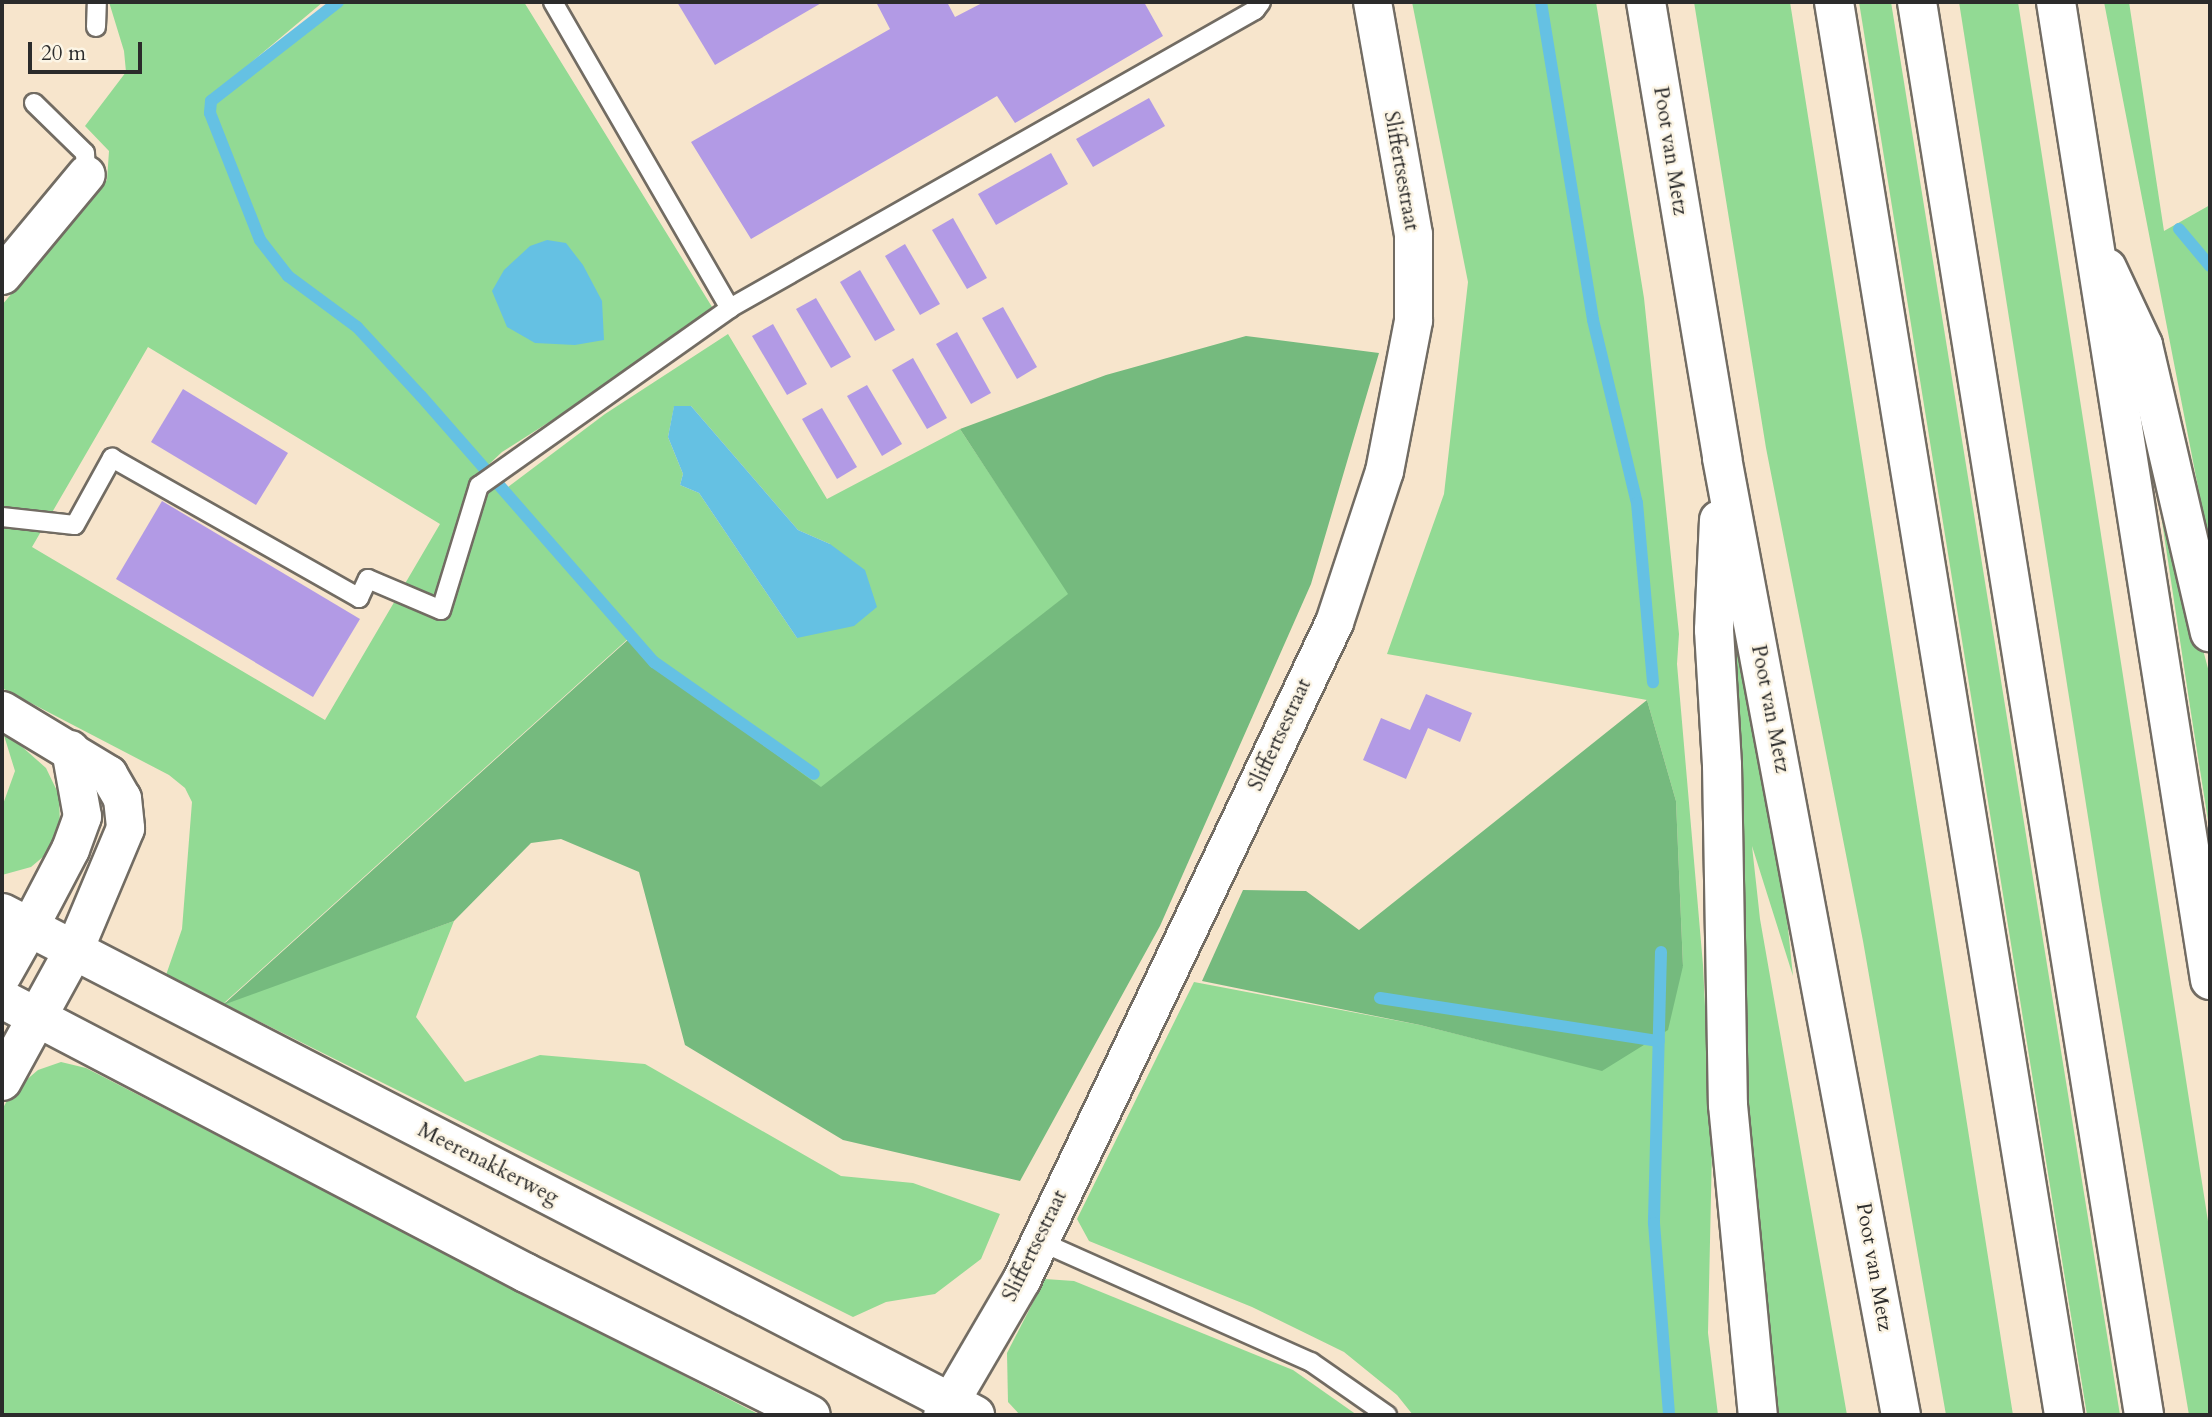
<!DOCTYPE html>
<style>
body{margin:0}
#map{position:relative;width:2212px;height:1417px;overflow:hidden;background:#f7e5cc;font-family:Cardo,serif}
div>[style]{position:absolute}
.green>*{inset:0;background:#92da94}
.forest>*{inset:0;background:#75ba7e}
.water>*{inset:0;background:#65c1e3}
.stream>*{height:12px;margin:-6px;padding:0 6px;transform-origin:6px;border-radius:6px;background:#65c1e3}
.building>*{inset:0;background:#b29ae5}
.roads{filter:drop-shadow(2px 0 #726c63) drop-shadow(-2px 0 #726c63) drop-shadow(0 2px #726c63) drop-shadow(0 -2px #726c63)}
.service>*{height:18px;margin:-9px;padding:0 9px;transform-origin:9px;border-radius:9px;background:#fff}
.minor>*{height:37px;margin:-18.5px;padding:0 18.5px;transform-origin:18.5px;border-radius:18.5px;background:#fff}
.tertiary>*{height:38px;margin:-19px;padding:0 19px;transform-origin:19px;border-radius:19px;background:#fff}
.secondary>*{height:38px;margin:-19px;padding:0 19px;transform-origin:19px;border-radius:19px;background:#fff}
.trunk>*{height:38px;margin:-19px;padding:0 19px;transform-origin:19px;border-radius:19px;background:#fff}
.motorway>*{height:38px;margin:-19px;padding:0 19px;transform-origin:19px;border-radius:19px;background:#fff}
span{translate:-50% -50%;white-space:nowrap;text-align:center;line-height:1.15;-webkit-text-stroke:5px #fcf5e5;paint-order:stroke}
.street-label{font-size:21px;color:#2b2b2b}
.frame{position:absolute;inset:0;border:4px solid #2b2b2b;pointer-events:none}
.scale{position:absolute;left:28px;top:42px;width:114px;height:32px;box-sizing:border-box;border:4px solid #2b2b2b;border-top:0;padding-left:9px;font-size:21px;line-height:24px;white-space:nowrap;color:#2b2b2b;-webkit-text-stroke:5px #fcf5e5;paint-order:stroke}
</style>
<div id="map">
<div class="green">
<i style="clip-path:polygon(evenodd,109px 2px,323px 2px,222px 87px,339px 2px,524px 2px,717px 315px,502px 452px,484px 469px,504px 490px,605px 414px,728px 334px,827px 499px,960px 429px,1069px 594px,821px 788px,670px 677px,630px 637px,224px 1003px,454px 921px,416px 1017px,465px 1082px,540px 1055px,645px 1064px,841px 1176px,913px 1183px,1000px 1214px,981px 1259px,935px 1294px,886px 1302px,853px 1317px,166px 975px,182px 929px,192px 802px,185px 788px,169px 775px,2px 688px,2px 305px,107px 180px,109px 151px,85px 126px,126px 72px,124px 51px,109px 2px,148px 347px,440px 524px,325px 720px,32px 547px,148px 347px,109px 2px,691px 406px,798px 530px,830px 544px,797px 638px,699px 493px,680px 485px,683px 474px,668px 437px,674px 407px,691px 406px)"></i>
<i style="clip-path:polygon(1412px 2px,1596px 2px,1644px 298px,1679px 634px,1677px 664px,1703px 965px,1712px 1150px,1708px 1333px,1718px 1415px,1413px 1415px,1397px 1395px,1344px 1352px,1252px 1307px,1089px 1241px,1077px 1219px,1194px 982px,1420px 1025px,1602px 1070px,1683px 966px,1676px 801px,1647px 700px,1387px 654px,1444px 494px,1468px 282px)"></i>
<i style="clip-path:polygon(1694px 2px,1790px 2px,2013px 1415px,1946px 1415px,1863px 941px,1766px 448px)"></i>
<i style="clip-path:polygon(1859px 2px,1891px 2px,2120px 1415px,2087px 1415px)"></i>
<i style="clip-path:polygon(1959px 2px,2018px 2px,2210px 1234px,2210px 1415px,2189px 1415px,2101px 899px)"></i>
<i style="clip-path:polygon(2104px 2px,2129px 2px,2164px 231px,2210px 205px,2210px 549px)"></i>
<i style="clip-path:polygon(2153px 462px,2210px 676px,2210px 833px,2191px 713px)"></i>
<i style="clip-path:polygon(1732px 623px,1782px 871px,1793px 976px,1752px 846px,1760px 919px,1847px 1415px,1779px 1415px,1738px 1127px)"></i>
<i style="clip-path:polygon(2px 729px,46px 768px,59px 795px,60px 825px,50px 851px,31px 867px,2px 875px,2px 807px,15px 771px)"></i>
<i style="clip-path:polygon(61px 1062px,86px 1068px,760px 1415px,2px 1415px,2px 1110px,11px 1093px,38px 1070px)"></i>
<i style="clip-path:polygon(1045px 1279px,1074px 1281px,1293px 1370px,1357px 1415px,1020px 1415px,1008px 1402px,1007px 1353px)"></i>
</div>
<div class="forest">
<i style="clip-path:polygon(1246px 336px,1379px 353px,1311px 584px,1160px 926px,1020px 1181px,843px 1140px,685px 1045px,639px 872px,561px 839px,531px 843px,454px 921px,223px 1005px,630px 638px,670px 677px,821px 787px,1068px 594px,960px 429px,1106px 375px)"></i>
<i style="clip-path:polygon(1647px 700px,1676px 801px,1683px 966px,1668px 1030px,1602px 1071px,1420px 1025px,1202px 981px,1243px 890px,1306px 891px,1359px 930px)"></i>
</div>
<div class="water">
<i style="clip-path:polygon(547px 240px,566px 243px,583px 265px,602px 301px,604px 340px,575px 345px,535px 343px,507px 327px,492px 291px,504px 270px,530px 246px)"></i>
<i style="clip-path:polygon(674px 406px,691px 406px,798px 530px,830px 544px,865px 570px,877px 607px,854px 626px,797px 638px,699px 493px,680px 485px,683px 474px,668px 437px)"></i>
</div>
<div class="stream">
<i style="left:338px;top:2px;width:161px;rotate:142.1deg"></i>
<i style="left:211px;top:101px;width:12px;rotate:95deg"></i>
<i style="left:210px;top:113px;width:136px;rotate:68.5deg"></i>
<i style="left:260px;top:240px;width:46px;rotate:52.1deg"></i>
<i style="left:288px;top:276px;width:86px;rotate:36.5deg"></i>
<i style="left:357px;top:327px;width:94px;rotate:47.2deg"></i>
<i style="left:421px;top:396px;width:354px;rotate:48.8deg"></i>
<i style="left:654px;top:662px;width:195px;rotate:35deg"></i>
<i style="left:1541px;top:2px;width:322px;rotate:80.7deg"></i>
<i style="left:1593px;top:320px;width:188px;rotate:76.5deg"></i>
<i style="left:1637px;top:503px;width:180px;rotate:84.9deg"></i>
<i style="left:2179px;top:229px;width:48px;rotate:50deg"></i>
<i style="left:1661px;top:952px;width:271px;rotate:91.5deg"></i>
<i style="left:1654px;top:1223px;width:193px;rotate:85.5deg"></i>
<i style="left:1380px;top:998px;width:282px;rotate:8.8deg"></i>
</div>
<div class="building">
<i style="clip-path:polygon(677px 2px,823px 2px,715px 65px)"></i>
<i style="clip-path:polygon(876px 2px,947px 2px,955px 17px,984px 2px,1144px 2px,1163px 36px,1015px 123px,997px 96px,751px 239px,691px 142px,890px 29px)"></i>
<i style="clip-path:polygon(1149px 98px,1165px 126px,1093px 167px,1076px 139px)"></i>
<i style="clip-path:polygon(1051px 153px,1068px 184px,996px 225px,978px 194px)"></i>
<i style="clip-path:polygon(953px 218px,987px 278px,967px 289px,932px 230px)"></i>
<i style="clip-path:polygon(905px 244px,940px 304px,920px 315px,885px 256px)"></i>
<i style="clip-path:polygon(860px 270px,895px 330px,875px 341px,840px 282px)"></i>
<i style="clip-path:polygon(816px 298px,851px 357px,831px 368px,796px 309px)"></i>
<i style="clip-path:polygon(1003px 307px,1037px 367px,1017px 379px,982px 318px)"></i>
<i style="clip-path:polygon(773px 324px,807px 384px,787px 395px,752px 336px)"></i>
<i style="clip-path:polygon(957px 332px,991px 393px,971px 404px,936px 344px)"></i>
<i style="clip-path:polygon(913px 358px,947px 418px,927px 429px,892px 370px)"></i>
<i style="clip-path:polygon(867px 385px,902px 444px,882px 456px,847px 396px)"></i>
<i style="clip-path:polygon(183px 389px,288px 453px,256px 505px,151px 442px)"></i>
<i style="clip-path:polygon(822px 408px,857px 467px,837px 479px,802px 419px)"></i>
<i style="clip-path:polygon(162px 501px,360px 619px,313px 697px,116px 579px)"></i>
<i style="clip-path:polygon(1426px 694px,1472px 713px,1460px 742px,1428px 728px,1406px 779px,1363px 760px,1381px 718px,1410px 730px)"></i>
</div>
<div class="roads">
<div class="service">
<i style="left:553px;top:2px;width:354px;rotate:60deg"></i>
<i style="left:730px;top:308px;width:604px;rotate:-29.58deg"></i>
<i style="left:1255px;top:10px;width:10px;rotate:-53deg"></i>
<i style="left:96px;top:27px;width:25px;rotate:-88deg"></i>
<i style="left:34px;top:103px;width:71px;rotate:44.4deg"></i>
<i style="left:85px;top:153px;width:21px;rotate:87deg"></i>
<i style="left:2px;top:517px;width:73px;rotate:6.3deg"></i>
<i style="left:75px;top:525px;width:77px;rotate:-61.1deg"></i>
<i style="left:112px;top:458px;width:284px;rotate:29.5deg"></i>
<i style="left:359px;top:598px;width:21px;rotate:-65deg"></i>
<i style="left:368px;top:579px;width:79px;rotate:23deg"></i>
<i style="left:441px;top:610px;width:130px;rotate:-73deg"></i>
<i style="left:479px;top:486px;width:308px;rotate:-35.3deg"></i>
<i style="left:1039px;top:1241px;width:298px;rotate:24deg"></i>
<i style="left:1311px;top:1362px;width:93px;rotate:34.9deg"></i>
</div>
<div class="minor">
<i style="left:2px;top:275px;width:131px;rotate:-50.3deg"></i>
<i style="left:2px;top:710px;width:124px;rotate:31.1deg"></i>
<i style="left:108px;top:774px;width:28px;rotate:60deg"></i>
<i style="left:122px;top:798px;width:30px;rotate:84deg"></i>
<i style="left:125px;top:828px;width:134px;rotate:112.8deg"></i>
<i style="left:29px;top:927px;width:88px;rotate:-62.3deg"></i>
<i style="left:70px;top:849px;width:35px;rotate:-70deg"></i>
<i style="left:82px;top:816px;width:68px;rotate:-100.2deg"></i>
<i style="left:942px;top:1415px;width:156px;rotate:-59.7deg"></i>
<i style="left:1021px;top:1280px;width:729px;rotate:-64.56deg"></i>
<i style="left:1334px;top:622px;width:159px;rotate:-71.7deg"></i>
<i style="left:1384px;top:471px;width:154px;rotate:-79.1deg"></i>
<i style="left:1413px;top:320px;width:86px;rotate:-90deg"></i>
<i style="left:1413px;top:234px;width:236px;rotate:-100deg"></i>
</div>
<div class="tertiary">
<i style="left:2px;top:975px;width:55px;rotate:-60.6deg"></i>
<i style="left:2px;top:1081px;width:147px;rotate:-61.2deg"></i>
</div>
<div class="secondary">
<i style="left:2px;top:913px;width:1095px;rotate:27.29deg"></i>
<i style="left:2px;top:999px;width:591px;rotate:27.61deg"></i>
<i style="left:526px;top:1273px;width:318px;rotate:26.5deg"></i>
</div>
<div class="trunk">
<i style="left:1646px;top:2px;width:462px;rotate:80.5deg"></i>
<i style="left:1722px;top:458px;width:974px;rotate:79.41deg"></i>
<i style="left:2056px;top:2px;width:990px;rotate:81.05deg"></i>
<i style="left:2107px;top:268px;width:85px;rotate:64.9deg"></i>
<i style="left:2143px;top:345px;width:295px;rotate:76.9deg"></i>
<i style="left:1719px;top:520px;width:110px;rotate:92.6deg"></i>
<i style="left:1714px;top:630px;width:135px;rotate:86.6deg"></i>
<i style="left:1722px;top:765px;width:340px;rotate:89deg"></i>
<i style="left:1728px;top:1105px;width:311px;rotate:84.5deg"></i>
</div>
<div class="motorway">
<i style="left:1834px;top:2px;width:1432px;rotate:80.75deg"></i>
<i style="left:1917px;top:2px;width:1431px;rotate:80.87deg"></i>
</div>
</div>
<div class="street-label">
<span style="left:1670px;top:151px;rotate:81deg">Poot van Metz</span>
<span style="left:1401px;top:171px;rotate:80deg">Sliffertsestraat</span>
<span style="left:1770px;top:709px;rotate:79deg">Poot van Metz</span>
<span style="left:1280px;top:735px;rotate:-65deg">Sliffertsestraat</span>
<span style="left:488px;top:1164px;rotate:27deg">Meerenakkerweg</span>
<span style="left:1035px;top:1246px;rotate:-64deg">Sliffertsestraat</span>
<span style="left:1874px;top:1267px;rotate:80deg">Poot van Metz</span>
</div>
<div class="frame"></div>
<div class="scale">20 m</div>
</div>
